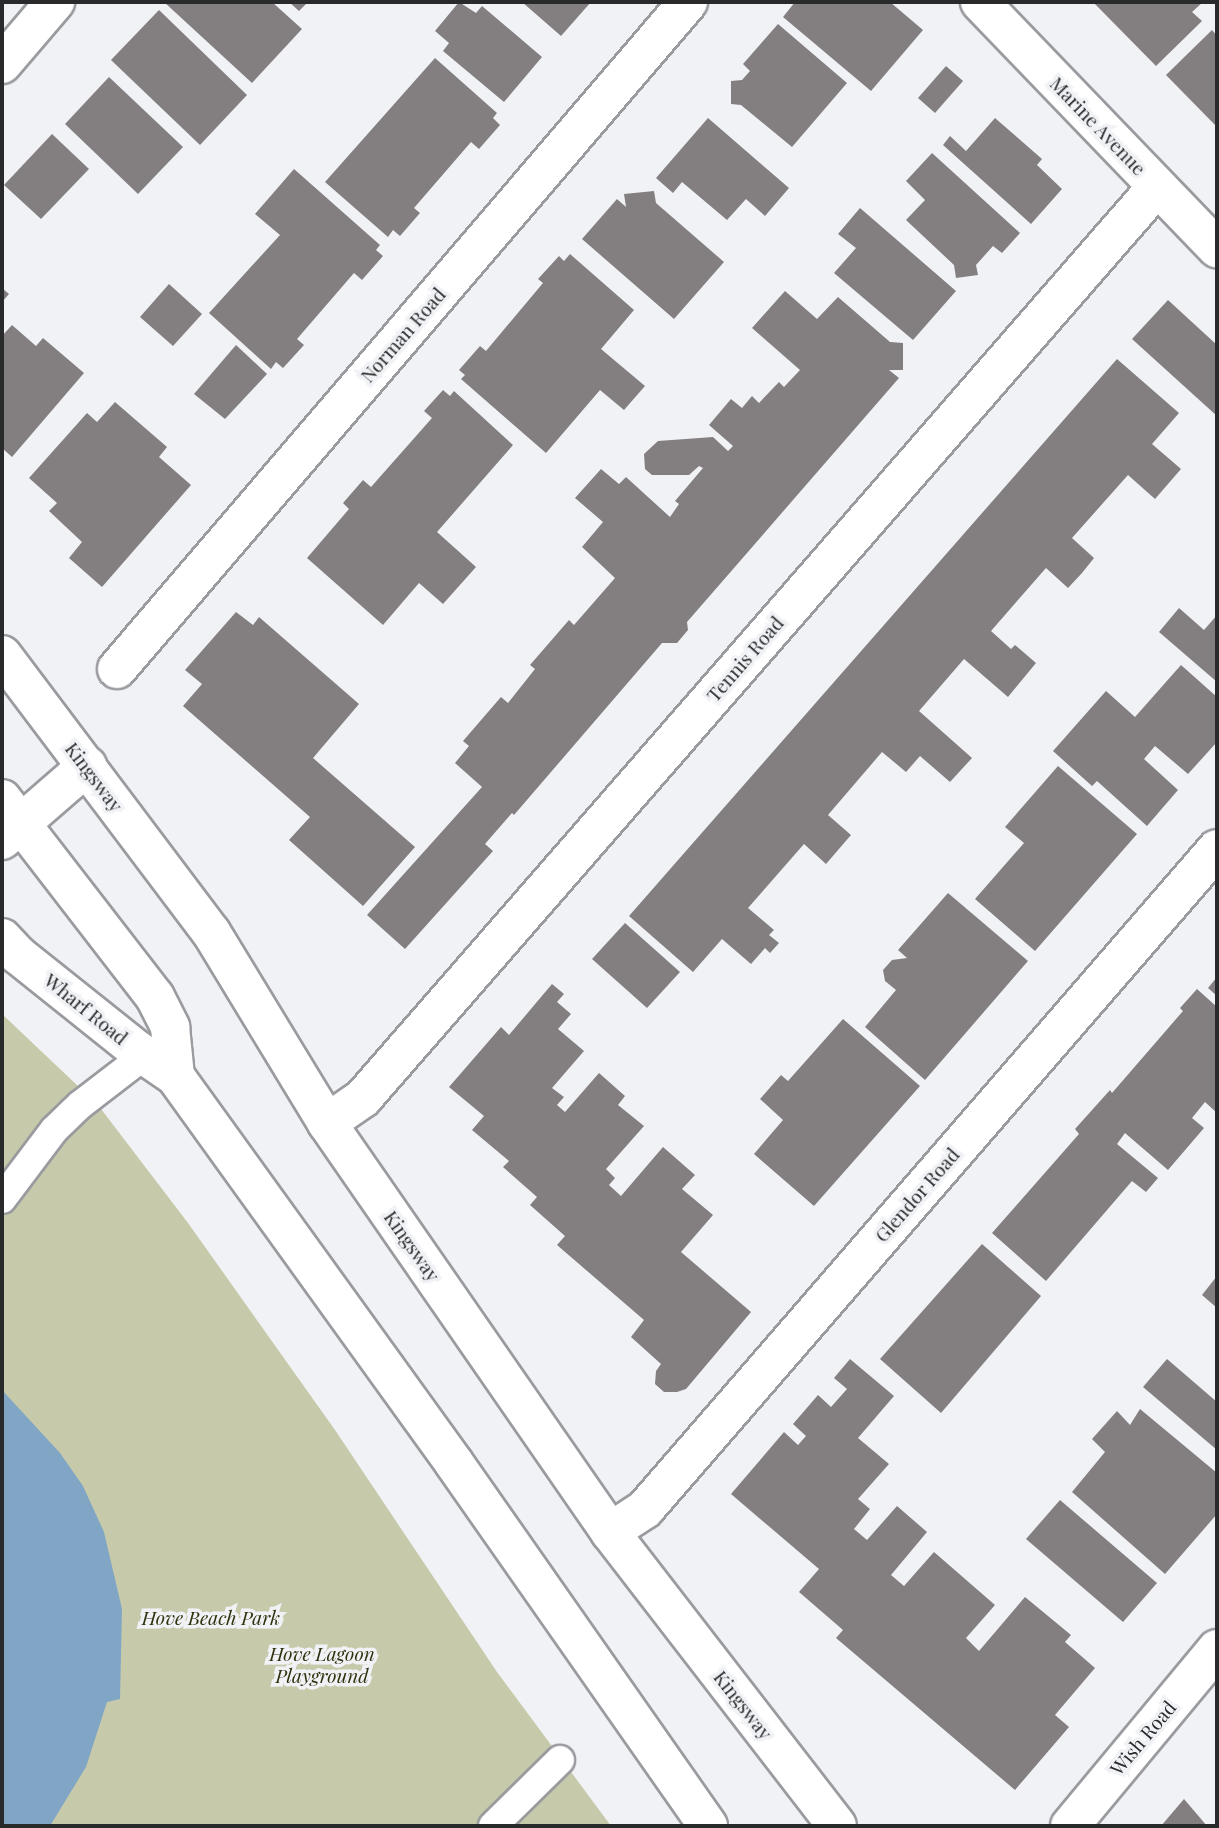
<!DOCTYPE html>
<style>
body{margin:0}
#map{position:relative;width:1219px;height:1828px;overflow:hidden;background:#f1f2f6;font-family:"Playfair Display",serif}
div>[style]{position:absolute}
.green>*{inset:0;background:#c6caaa}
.water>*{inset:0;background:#81a6c5}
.building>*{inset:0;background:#837f81}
.roads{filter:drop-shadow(2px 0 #9a9b9f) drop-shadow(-2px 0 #9a9b9f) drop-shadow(0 2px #9a9b9f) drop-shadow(0 -2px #9a9b9f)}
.service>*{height:28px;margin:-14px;padding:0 14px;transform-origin:14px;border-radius:14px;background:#fff}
.minor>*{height:38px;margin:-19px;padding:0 19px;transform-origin:19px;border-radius:19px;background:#fff}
.primary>*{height:38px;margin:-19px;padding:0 19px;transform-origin:19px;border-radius:19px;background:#fff}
span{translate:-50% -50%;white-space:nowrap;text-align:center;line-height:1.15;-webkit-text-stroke:7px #f1f2f6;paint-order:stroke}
.street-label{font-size:19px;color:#292a2b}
.park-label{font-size:19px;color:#30320e;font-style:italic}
.frame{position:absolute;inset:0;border:4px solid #292a2b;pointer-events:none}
</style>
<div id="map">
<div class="green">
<i style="clip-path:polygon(2px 1014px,98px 1105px,188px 1223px,335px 1430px,497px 1672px,611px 1826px,2px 1826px)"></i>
</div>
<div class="water">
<i style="clip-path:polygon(2px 1390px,60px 1453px,83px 1486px,104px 1532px,122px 1609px,120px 1699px,107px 1702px,86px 1767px,50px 1826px,2px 1826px)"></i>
</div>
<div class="building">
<i style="clip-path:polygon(164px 2px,272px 2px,302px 29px,252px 83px)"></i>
<i style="clip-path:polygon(289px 2px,308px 2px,299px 11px)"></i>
<i style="clip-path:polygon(459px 2px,476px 13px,482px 6px,542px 57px,504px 102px,443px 51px,449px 43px,435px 31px)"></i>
<i style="clip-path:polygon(522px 2px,591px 2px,561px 36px)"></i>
<i style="clip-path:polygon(795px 2px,890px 2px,923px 30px,871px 91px,783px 17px)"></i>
<i style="clip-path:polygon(1093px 2px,1203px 2px,1192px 12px,1202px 21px,1156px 66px)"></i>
<i style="clip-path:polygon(159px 10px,247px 95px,200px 145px,111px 60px)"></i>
<i style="clip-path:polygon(778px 24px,847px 83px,792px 147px,741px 105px,731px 104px,731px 81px,742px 80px,750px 71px,743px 64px)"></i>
<i style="clip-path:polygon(1212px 30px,1217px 36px,1217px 127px,1166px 75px)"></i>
<i style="clip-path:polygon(435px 58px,497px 113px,493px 118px,500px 125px,479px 149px,471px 142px,414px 208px,420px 213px,400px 236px,393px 230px,388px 237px,325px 182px)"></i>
<i style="clip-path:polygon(946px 66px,963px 81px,935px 113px,918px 98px)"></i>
<i style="clip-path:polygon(109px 77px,183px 147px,138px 194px,65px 124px)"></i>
<i style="clip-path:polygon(708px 118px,789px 188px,765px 216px,746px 199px,727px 220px,682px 182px,673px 193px,656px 178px)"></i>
<i style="clip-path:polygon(995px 118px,1042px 159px,1037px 165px,1062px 189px,1031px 224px,943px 145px,950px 136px,966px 151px)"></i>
<i style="clip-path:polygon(52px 134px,89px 169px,41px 219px,4px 185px)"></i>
<i style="clip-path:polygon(932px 153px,1020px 233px,1002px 253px,993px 246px,976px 265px,978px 275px,956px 278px,954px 265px,906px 220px,925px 200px,906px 181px)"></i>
<i style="clip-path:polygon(294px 169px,380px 245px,376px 250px,383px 256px,362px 280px,354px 273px,297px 339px,304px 345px,283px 368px,276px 362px,271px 369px,209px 313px,280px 235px,255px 214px)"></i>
<i style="clip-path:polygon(654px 191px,656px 203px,724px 262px,674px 319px,582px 239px,617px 199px,626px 207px,624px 194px)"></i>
<i style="clip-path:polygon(860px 208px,956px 291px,913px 340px,834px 273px,856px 248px,838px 234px)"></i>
<i style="clip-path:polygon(570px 254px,634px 310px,601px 349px,645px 386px,624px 410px,600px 390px,546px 453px,461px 379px,465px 375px,459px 370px,480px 346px,486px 351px,543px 283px,538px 279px,559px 256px,564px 261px)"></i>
<i style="clip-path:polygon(169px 284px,202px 314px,173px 346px,140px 317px)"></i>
<i style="clip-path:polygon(2px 288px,9px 294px,2px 302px)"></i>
<i style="clip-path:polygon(785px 291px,817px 319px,838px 297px,890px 342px,903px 343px,903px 370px,889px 370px,899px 378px,687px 622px,688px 630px,677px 643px,662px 643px,514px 815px,512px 813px,485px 844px,493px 851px,405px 949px,367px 915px,482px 787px,455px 763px,469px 746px,463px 741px,501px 697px,508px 703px,535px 669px,530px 665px,569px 620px,574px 625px,615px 578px,582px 547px,603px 522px,575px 498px,601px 469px,619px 484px,626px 477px,670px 517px,679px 504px,675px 501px,703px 468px,699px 466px,689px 475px,652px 475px,645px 469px,644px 454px,658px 441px,713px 437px,728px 451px,733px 446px,709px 425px,731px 399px,742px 408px,752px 396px,759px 403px,779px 382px,784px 387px,800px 370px,752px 328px)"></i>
<i style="clip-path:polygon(1168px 300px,1217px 345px,1217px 416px,1132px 339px)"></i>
<i style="clip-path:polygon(12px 325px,36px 346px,43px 338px,84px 373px,12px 457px,2px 448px,2px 336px)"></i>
<i style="clip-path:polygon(236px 345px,267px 374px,225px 419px,194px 394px)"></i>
<i style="clip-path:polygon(1117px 359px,1179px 413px,1152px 444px,1181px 469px,1155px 499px,1128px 475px,1072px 538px,1094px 558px,1082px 573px,1068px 588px,1046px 568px,991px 631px,1011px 649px,1015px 645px,1036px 663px,1008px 697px,964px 659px,919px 711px,972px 758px,950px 782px,920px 756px,906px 772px,882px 752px,828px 815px,851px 835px,826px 864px,804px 844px,748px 908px,774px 930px,769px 935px,779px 943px,770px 953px,765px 948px,751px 964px,722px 939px,693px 972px,629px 916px)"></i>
<i style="clip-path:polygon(443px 390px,450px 396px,454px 391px,513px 445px,437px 532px,476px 567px,443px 604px,419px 583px,383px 625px,307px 558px,349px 509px,343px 503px,363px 480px,371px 487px,432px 418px,424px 411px)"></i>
<i style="clip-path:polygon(115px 402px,167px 447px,159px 457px,191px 485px,102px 587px,69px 558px,82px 542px,49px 511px,57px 503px,29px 478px,87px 413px,97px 422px)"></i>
<i style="clip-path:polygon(1179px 608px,1204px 630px,1217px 615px,1217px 682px,1159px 632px)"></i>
<i style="clip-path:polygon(236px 612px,253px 625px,259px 617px,359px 704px,313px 758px,415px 847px,363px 906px,289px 840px,310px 817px,183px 706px,202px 684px,185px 670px)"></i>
<i style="clip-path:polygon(1181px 665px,1217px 697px,1217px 742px,1188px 774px,1155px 746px,1144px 759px,1178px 790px,1147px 826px,1097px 781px,1092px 786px,1053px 751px,1106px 691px,1135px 717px)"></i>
<i style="clip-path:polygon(1058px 766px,1137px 834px,1035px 951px,975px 899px,1024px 843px,1005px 827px)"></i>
<i style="clip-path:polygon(948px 893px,1028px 961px,925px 1080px,865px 1027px,896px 990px,885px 981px,883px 970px,892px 960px,907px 958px,898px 950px)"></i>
<i style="clip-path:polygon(625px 923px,680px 972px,647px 1008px,592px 959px)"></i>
<i style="clip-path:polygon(1217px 977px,1217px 996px,1208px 988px)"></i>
<i style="clip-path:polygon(552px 984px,564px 994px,557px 1002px,571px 1014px,558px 1029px,584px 1051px,552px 1088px,564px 1097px,557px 1105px,565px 1112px,599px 1073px,625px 1096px,618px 1105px,644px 1126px,606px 1169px,615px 1178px,609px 1185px,621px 1196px,663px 1147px,695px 1175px,682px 1189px,713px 1215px,681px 1252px,751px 1312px,686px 1389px,677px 1392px,664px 1392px,655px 1384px,656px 1371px,661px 1364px,631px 1337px,644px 1320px,557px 1245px,565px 1236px,530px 1205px,537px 1197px,503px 1167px,509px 1161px,472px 1130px,484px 1116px,449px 1087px,501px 1027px,509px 1035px)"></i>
<i style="clip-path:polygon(1197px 989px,1217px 1007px,1217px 1113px,1205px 1102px,1192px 1118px,1204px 1128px,1168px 1170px,1125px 1133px,1117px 1144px,1158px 1178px,1146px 1192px,1132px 1181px,1046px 1281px,992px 1233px,1079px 1134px,1075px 1129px,1110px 1090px,1112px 1093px,1183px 1011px,1180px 1008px)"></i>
<i style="clip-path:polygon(843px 1019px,920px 1086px,814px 1206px,754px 1154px,783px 1120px,760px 1099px,781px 1075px,788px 1081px)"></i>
<i style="clip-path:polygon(982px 1244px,1041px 1296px,941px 1413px,880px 1359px)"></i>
<i style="clip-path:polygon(1217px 1276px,1217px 1308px,1202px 1295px)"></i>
<i style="clip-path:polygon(850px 1359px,894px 1396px,858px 1438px,889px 1464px,858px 1499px,870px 1509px,854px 1529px,867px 1540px,897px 1506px,927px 1532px,891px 1575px,904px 1586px,934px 1552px,995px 1605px,966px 1638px,979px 1651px,1025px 1597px,1071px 1635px,1065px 1642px,1095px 1668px,1055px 1715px,1069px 1727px,1015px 1790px,836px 1638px,843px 1630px,799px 1592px,819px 1569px,731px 1494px,784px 1432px,798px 1445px,806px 1436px,793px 1424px,818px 1395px,831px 1407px,847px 1389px,834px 1378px)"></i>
<i style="clip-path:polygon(1167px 1359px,1217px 1402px,1217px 1450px,1143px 1387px)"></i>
<i style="clip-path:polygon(1140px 1409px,1217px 1473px,1217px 1514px,1165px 1574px,1072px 1492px,1105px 1452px,1092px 1439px,1117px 1411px,1130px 1425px)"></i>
<i style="clip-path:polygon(1060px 1500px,1157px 1583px,1123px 1622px,1026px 1539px)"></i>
<i style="clip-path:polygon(1184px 1799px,1207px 1826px,1161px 1826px)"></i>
</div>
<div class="roads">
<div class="service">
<i style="left:2px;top:1199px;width:86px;rotate:-53deg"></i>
<i style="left:54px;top:1130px;width:36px;rotate:-44deg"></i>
<i style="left:80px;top:1105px;width:82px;rotate:-37.6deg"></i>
<i style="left:493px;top:1826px;width:94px;rotate:-44.6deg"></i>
</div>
<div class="minor">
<i style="left:980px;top:2px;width:342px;rotate:46.1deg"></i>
<i style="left:2px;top:64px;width:82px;rotate:-49.5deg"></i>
<i style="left:117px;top:669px;width:878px;rotate:-49.43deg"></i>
<i style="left:2px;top:840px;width:113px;rotate:-41deg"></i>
<i style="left:2px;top:938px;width:23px;rotate:47deg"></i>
<i style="left:18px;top:955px;width:152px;rotate:38.6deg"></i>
<i style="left:137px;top:1050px;width:46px;rotate:34.4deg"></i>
<i style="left:327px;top:1123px;width:44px;rotate:-34.8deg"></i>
<i style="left:363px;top:1098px;width:1208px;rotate:-48.93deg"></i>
<i style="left:610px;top:1532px;width:42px;rotate:-33.3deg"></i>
<i style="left:645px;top:1509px;width:873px;rotate:-49.09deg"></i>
<i style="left:1070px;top:1826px;width:230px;rotate:-50.3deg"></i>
</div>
<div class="primary">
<i style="left:2px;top:655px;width:347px;rotate:53deg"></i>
<i style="left:211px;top:932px;width:223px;rotate:58.7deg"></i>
<i style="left:327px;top:1123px;width:497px;rotate:55.3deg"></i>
<i style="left:610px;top:1532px;width:371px;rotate:52.3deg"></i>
<i style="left:2px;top:799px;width:250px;rotate:52.3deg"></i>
<i style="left:155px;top:997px;width:34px;rotate:63deg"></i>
<i style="left:170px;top:1027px;width:49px;rotate:84.2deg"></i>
<i style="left:175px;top:1076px;width:477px;rotate:54.2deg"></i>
<i style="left:454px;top:1463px;width:443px;rotate:55deg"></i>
</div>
</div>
<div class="street-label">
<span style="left:1098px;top:126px;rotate:46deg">Marine Avenue</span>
<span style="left:403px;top:335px;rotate:-49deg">Norman Road</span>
<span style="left:745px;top:659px;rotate:-49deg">Tennis Road</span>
<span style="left:94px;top:777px;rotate:53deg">Kingsway</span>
<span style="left:86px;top:1009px;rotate:39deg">Wharf Road</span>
<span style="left:917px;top:1195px;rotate:-49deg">Glendor Road</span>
<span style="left:412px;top:1246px;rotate:55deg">Kingsway</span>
<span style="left:743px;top:1705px;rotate:52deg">Kingsway</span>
<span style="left:1143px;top:1738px;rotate:-50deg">Wish Road</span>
</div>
<div class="park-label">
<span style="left:211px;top:1618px">Hove Beach Park</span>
<span style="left:322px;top:1665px">Hove Lagoon<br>Playground</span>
</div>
<div class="frame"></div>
</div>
